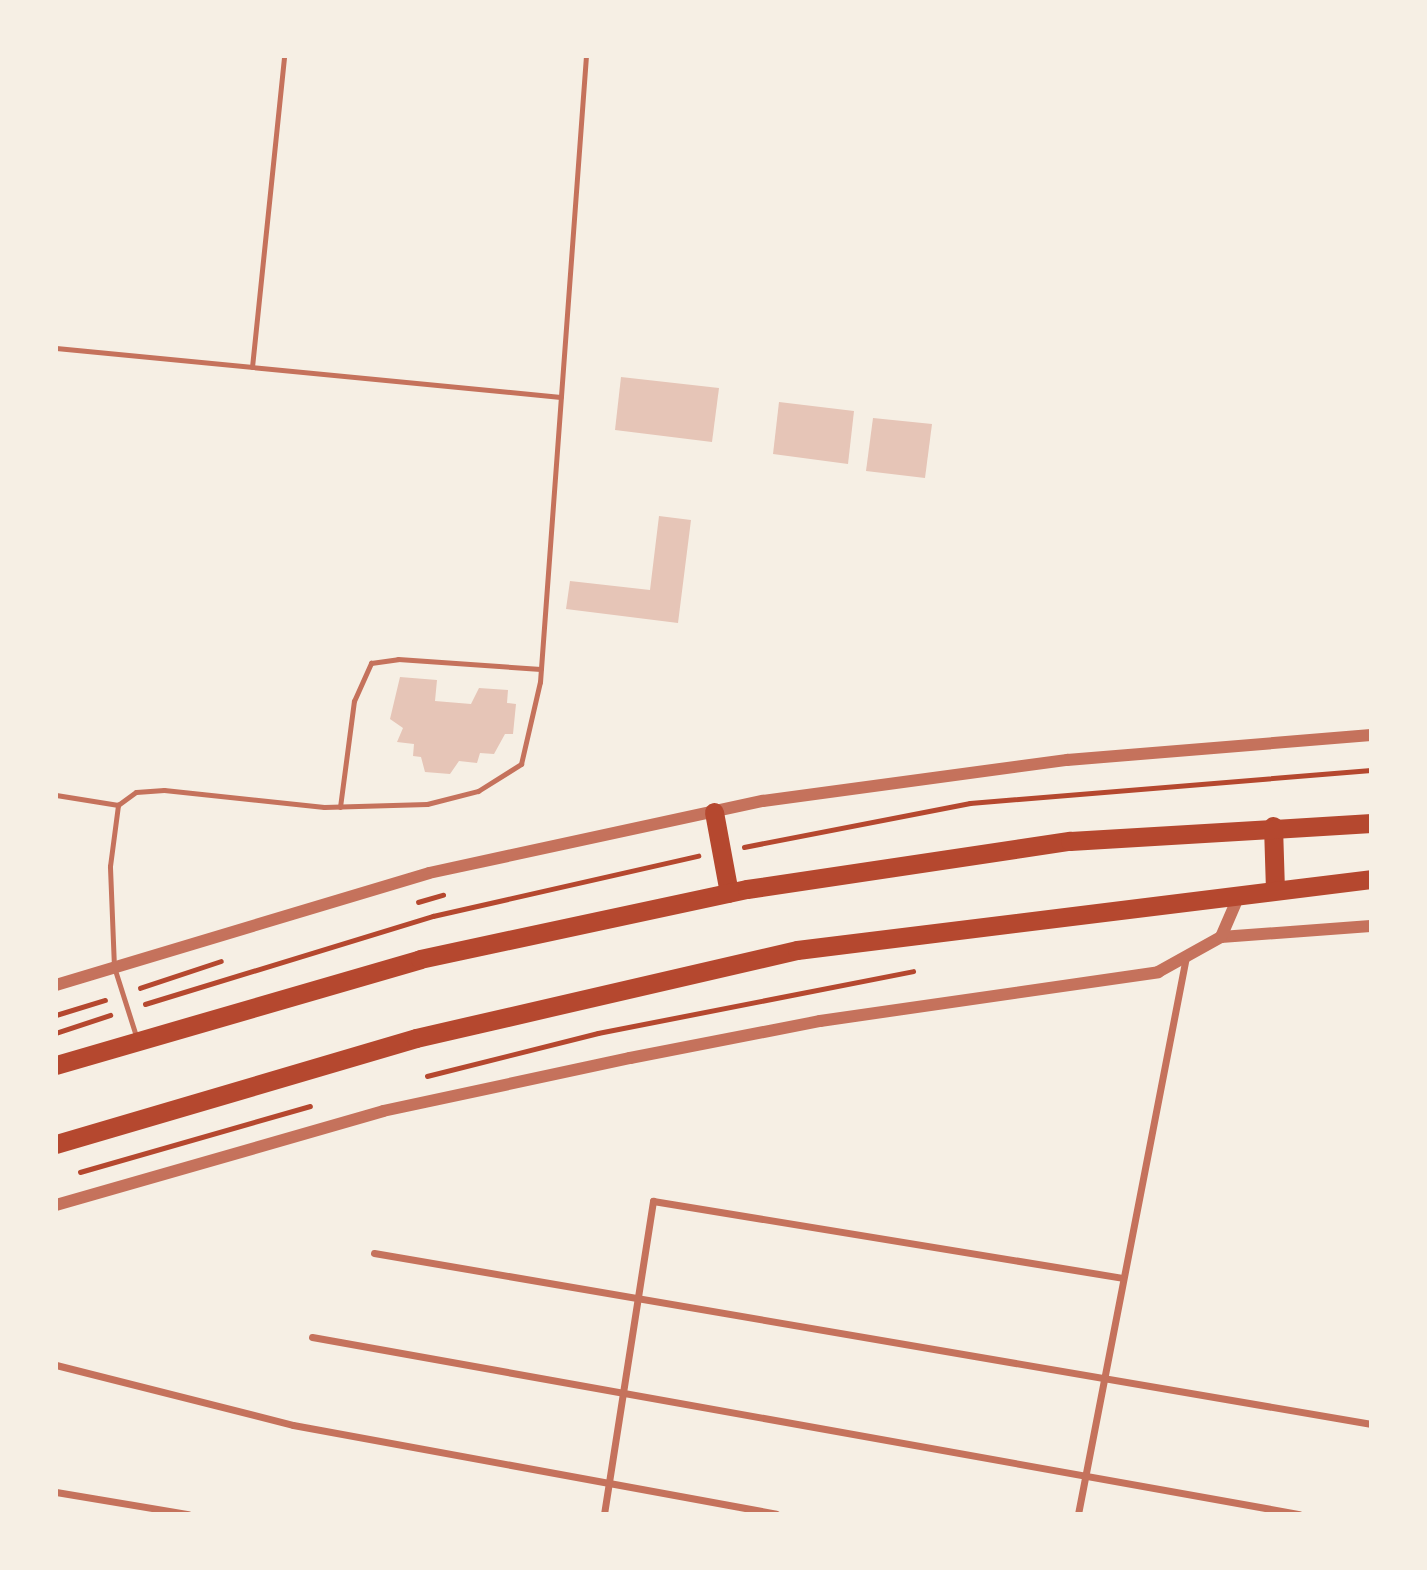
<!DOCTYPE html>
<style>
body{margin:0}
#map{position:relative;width:1427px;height:1570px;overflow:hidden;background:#f6efe4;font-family:"Exo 2",sans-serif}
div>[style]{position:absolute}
.building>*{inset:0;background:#e6c5b7}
.path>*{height:4.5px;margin:-2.25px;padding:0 2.25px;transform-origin:2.25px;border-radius:2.25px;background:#b5482f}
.service>*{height:5px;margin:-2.5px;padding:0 2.5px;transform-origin:2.5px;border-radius:2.5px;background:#c5725c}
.minor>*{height:7px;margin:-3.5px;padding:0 3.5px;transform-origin:3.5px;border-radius:3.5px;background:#c5725c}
.tertiary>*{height:12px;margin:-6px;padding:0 6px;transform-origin:6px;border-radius:6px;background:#c5725c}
.trunk>*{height:19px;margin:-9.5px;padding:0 9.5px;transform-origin:9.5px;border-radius:9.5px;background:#b5482f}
span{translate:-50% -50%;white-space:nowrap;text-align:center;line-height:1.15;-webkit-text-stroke:7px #f6efe4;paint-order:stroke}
.frame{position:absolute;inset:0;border:58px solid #f6efe4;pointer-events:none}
</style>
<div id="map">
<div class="building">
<i style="clip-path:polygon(621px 377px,719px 388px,712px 442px,615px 430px)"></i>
<i style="clip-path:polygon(779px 402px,854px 411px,848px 464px,773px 454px)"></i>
<i style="clip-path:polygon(873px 418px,932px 424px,925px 478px,866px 471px)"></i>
<i style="clip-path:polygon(659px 516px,691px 520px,678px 623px,566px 609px,570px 581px,650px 590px)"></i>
<i style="clip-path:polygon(400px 677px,437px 680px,435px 701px,471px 704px,479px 688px,508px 690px,507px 703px,516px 704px,513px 734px,505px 734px,494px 754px,480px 753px,477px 763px,459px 761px,450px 774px,425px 772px,421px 757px,413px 756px,414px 744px,397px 742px,403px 728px,390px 719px)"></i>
</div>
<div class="path">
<i style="left:744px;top:847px;width:230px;rotate:-11deg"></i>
<i style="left:970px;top:803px;width:402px;rotate:-4.7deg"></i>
<i style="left:418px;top:902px;width:26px;rotate:-16deg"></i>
<i style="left:140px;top:988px;width:85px;rotate:-18.4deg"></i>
<i style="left:145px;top:1004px;width:301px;rotate:-17deg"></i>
<i style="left:433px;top:916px;width:272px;rotate:-12.8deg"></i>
<i style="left:56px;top:1015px;width:51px;rotate:-17deg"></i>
<i style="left:56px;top:1033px;width:57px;rotate:-18.4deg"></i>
<i style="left:427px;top:1076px;width:176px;rotate:-14.1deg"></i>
<i style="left:598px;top:1033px;width:321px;rotate:-11.1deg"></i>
<i style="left:80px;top:1172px;width:239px;rotate:-16deg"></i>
</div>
<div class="service">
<i style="left:56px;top:348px;width:507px;rotate:5.54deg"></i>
<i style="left:252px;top:367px;width:313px;rotate:-84.1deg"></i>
<i style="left:56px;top:795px;width:63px;rotate:9.2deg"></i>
<i style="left:340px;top:807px;width:107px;rotate:-82.5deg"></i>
<i style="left:354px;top:701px;width:42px;rotate:-65.9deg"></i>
<i style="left:371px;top:663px;width:27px;rotate:-8deg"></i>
<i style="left:398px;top:659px;width:143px;rotate:4deg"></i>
<i style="left:137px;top:1039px;width:76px;rotate:-107.7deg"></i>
<i style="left:114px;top:967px;width:101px;rotate:-92.3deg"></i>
<i style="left:110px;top:866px;width:62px;rotate:-82.5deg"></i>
<i style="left:118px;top:805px;width:22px;rotate:-36deg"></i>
<i style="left:136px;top:792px;width:28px;rotate:-4deg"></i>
<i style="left:164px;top:790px;width:161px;rotate:6.1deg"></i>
<i style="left:324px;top:807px;width:103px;rotate:-1.7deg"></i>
<i style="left:427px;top:804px;width:53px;rotate:-14.3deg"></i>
<i style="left:478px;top:791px;width:51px;rotate:-32.1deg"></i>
<i style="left:521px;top:764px;width:84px;rotate:-77deg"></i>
<i style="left:540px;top:682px;width:628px;rotate:-85.8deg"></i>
</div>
<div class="minor">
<i style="left:374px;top:1253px;width:1012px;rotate:9.73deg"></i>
<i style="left:312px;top:1337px;width:1003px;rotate:10.17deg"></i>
<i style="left:56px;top:1365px;width:244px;rotate:14.2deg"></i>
<i style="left:293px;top:1425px;width:491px;rotate:10.4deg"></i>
<i style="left:56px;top:1492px;width:134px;rotate:9.5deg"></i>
<i style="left:604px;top:1514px;width:317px;rotate:-81.1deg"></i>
<i style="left:653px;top:1201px;width:474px;rotate:9.3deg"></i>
<i style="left:1078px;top:1514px;width:567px;rotate:-79.03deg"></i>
</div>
<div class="tertiary">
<i style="left:1221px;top:937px;width:150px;rotate:-4.2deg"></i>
<i style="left:56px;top:985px;width:389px;rotate:-16.7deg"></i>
<i style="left:429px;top:873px;width:342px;rotate:-12.2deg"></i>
<i style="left:763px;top:801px;width:307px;rotate:-7.7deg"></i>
<i style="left:1067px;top:760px;width:305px;rotate:-4.7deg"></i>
<i style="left:56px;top:1205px;width:340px;rotate:-16deg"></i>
<i style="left:383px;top:1111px;width:253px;rotate:-12.1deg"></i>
<i style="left:630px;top:1058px;width:194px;rotate:-11deg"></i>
<i style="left:820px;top:1021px;width:342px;rotate:-8.2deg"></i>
<i style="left:1158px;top:972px;width:72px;rotate:-29.1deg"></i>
<i style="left:1221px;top:937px;width:48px;rotate:-66.6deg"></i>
</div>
<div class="trunk">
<i style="left:714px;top:812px;width:82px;rotate:79.5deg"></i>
<i style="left:1273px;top:826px;width:62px;rotate:88.2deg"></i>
<i style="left:56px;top:1065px;width:379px;rotate:-16.2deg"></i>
<i style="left:420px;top:959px;width:334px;rotate:-12.1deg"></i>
<i style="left:747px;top:889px;width:327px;rotate:-8.5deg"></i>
<i style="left:1070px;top:841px;width:302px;rotate:-3.4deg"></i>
<i style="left:56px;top:1144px;width:375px;rotate:-16.4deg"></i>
<i style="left:416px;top:1038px;width:391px;rotate:-13deg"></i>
<i style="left:797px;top:950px;width:578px;rotate:-7.05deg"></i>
</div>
<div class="frame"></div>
</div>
